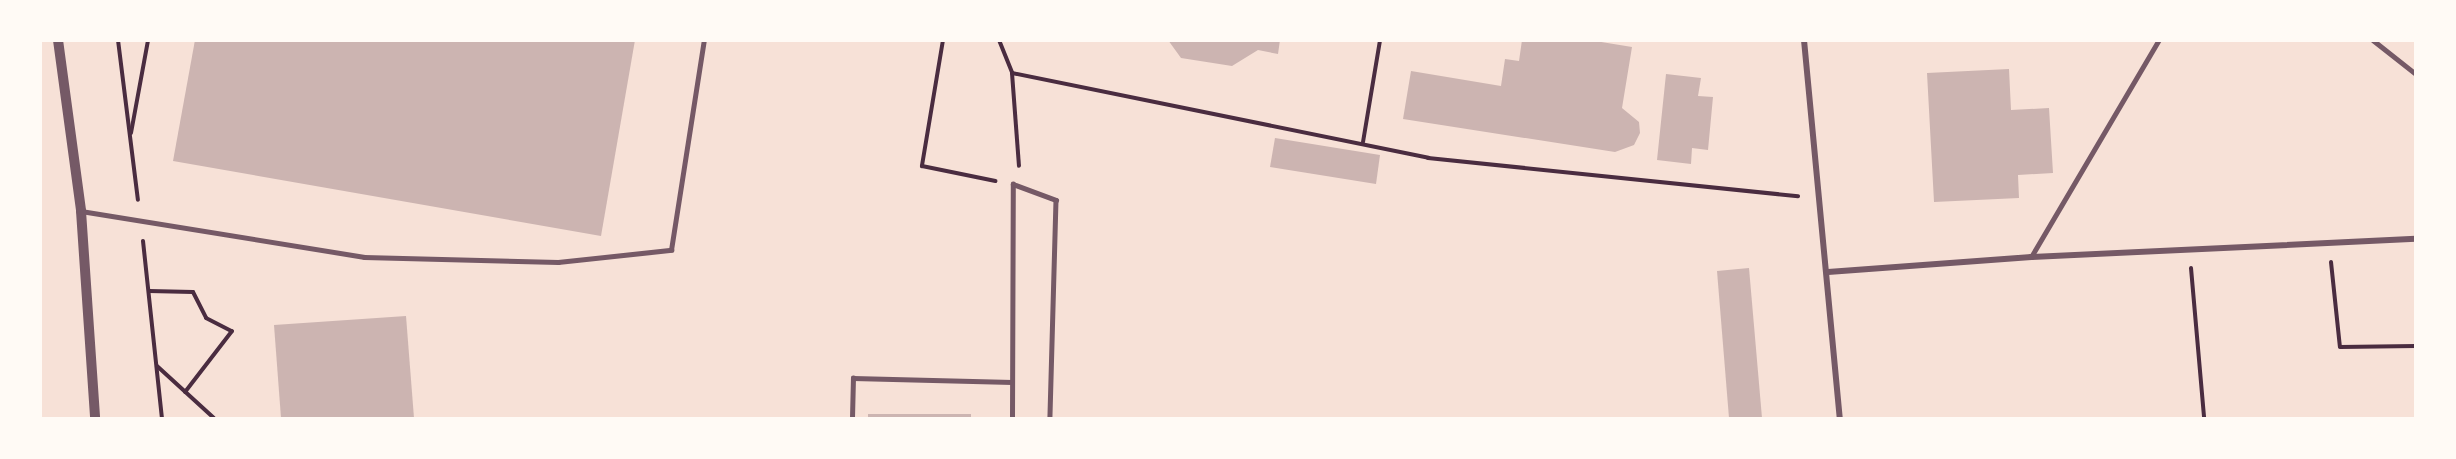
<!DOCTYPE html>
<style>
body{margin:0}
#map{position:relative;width:2456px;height:459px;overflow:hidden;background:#f7e1d7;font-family:Montserrat,sans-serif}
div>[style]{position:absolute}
.building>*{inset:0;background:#ccb4b1}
.path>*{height:4px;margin:-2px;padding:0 2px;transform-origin:2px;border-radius:2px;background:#4a2c40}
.service>*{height:4.5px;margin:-2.25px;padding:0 2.25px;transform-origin:2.25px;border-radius:2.25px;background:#755966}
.minor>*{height:6px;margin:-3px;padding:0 3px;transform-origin:3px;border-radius:3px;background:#755966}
.tertiary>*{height:10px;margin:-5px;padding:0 5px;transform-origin:5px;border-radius:5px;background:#755966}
span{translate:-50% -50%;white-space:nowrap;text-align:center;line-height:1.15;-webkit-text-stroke:5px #fffaf5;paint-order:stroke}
.frame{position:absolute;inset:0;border:42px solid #fffaf5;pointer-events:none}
</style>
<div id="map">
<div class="building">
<i style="clip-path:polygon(195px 40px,635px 40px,601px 236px,173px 161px)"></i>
<i style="clip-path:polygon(1168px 40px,1280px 40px,1278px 54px,1258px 50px,1232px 66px,1181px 58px)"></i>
<i style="clip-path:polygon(1522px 40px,1589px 40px,1632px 47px,1622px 108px,1639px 122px,1640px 133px,1634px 145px,1615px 152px,1403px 119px,1411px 71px,1501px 86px,1505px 59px,1519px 61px)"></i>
<i style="clip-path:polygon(2009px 69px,2011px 110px,2049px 108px,2053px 173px,2018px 175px,2019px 198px,1934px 202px,1927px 73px)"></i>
<i style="clip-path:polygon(1666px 74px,1701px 78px,1698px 96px,1713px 97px,1708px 150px,1692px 148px,1691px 164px,1657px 160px)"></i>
<i style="clip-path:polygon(1275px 138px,1380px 155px,1376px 184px,1270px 167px)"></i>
<i style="clip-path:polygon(1749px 268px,1762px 418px,1729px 418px,1717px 271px)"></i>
<i style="clip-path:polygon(406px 316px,414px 418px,281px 418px,274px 325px)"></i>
<i style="clip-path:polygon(868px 414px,971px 414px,971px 418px,868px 418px)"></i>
</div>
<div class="path">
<i style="left:118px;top:40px;width:161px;rotate:82.9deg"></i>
<i style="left:943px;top:40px;width:128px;rotate:99.5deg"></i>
<i style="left:922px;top:166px;width:75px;rotate:11.6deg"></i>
<i style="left:999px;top:40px;width:35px;rotate:68deg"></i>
<i style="left:1012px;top:73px;width:93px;rotate:85.7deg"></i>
<i style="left:1012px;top:73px;width:425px;rotate:11.5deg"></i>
<i style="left:1428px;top:158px;width:372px;rotate:5.9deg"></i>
<i style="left:131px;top:133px;width:95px;rotate:-79.6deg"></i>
<i style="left:1363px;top:142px;width:103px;rotate:-80.5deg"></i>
<i style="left:143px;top:241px;width:178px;rotate:83.9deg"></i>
<i style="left:2331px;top:262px;width:85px;rotate:84deg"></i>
<i style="left:2340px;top:347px;width:76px;rotate:-0.8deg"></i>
<i style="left:2191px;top:268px;width:151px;rotate:85deg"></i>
<i style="left:149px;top:291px;width:44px;rotate:1.3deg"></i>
<i style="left:193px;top:292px;width:29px;rotate:63deg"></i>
<i style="left:206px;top:318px;width:29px;rotate:27deg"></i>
<i style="left:232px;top:331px;width:77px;rotate:127.6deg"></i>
<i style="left:157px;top:366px;width:77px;rotate:42.4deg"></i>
</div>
<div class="service">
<i style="left:2373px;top:40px;width:55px;rotate:38.3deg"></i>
<i style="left:81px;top:211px;width:287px;rotate:9.2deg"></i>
<i style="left:364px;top:257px;width:194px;rotate:1.5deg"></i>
<i style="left:558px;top:262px;width:114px;rotate:-6.1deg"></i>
<i style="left:671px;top:250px;width:213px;rotate:-81.1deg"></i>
<i style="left:2031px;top:257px;width:252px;rotate:-59.5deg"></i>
<i style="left:852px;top:418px;width:40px;rotate:-88.6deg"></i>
<i style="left:853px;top:378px;width:159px;rotate:1.4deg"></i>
<i style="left:1012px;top:418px;width:234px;rotate:-89.8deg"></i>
<i style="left:1013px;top:184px;width:46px;rotate:20.4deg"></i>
<i style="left:1056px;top:200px;width:218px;rotate:91.6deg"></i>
</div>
<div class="minor">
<i style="left:1804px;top:40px;width:380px;rotate:84.6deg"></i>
<i style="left:1828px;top:272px;width:204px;rotate:-4.2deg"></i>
<i style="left:2031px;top:257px;width:385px;rotate:-2.7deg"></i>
</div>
<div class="tertiary">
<i style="left:58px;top:40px;width:173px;rotate:82.3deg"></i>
<i style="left:81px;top:211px;width:207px;rotate:86.1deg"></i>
</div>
<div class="frame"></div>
</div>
